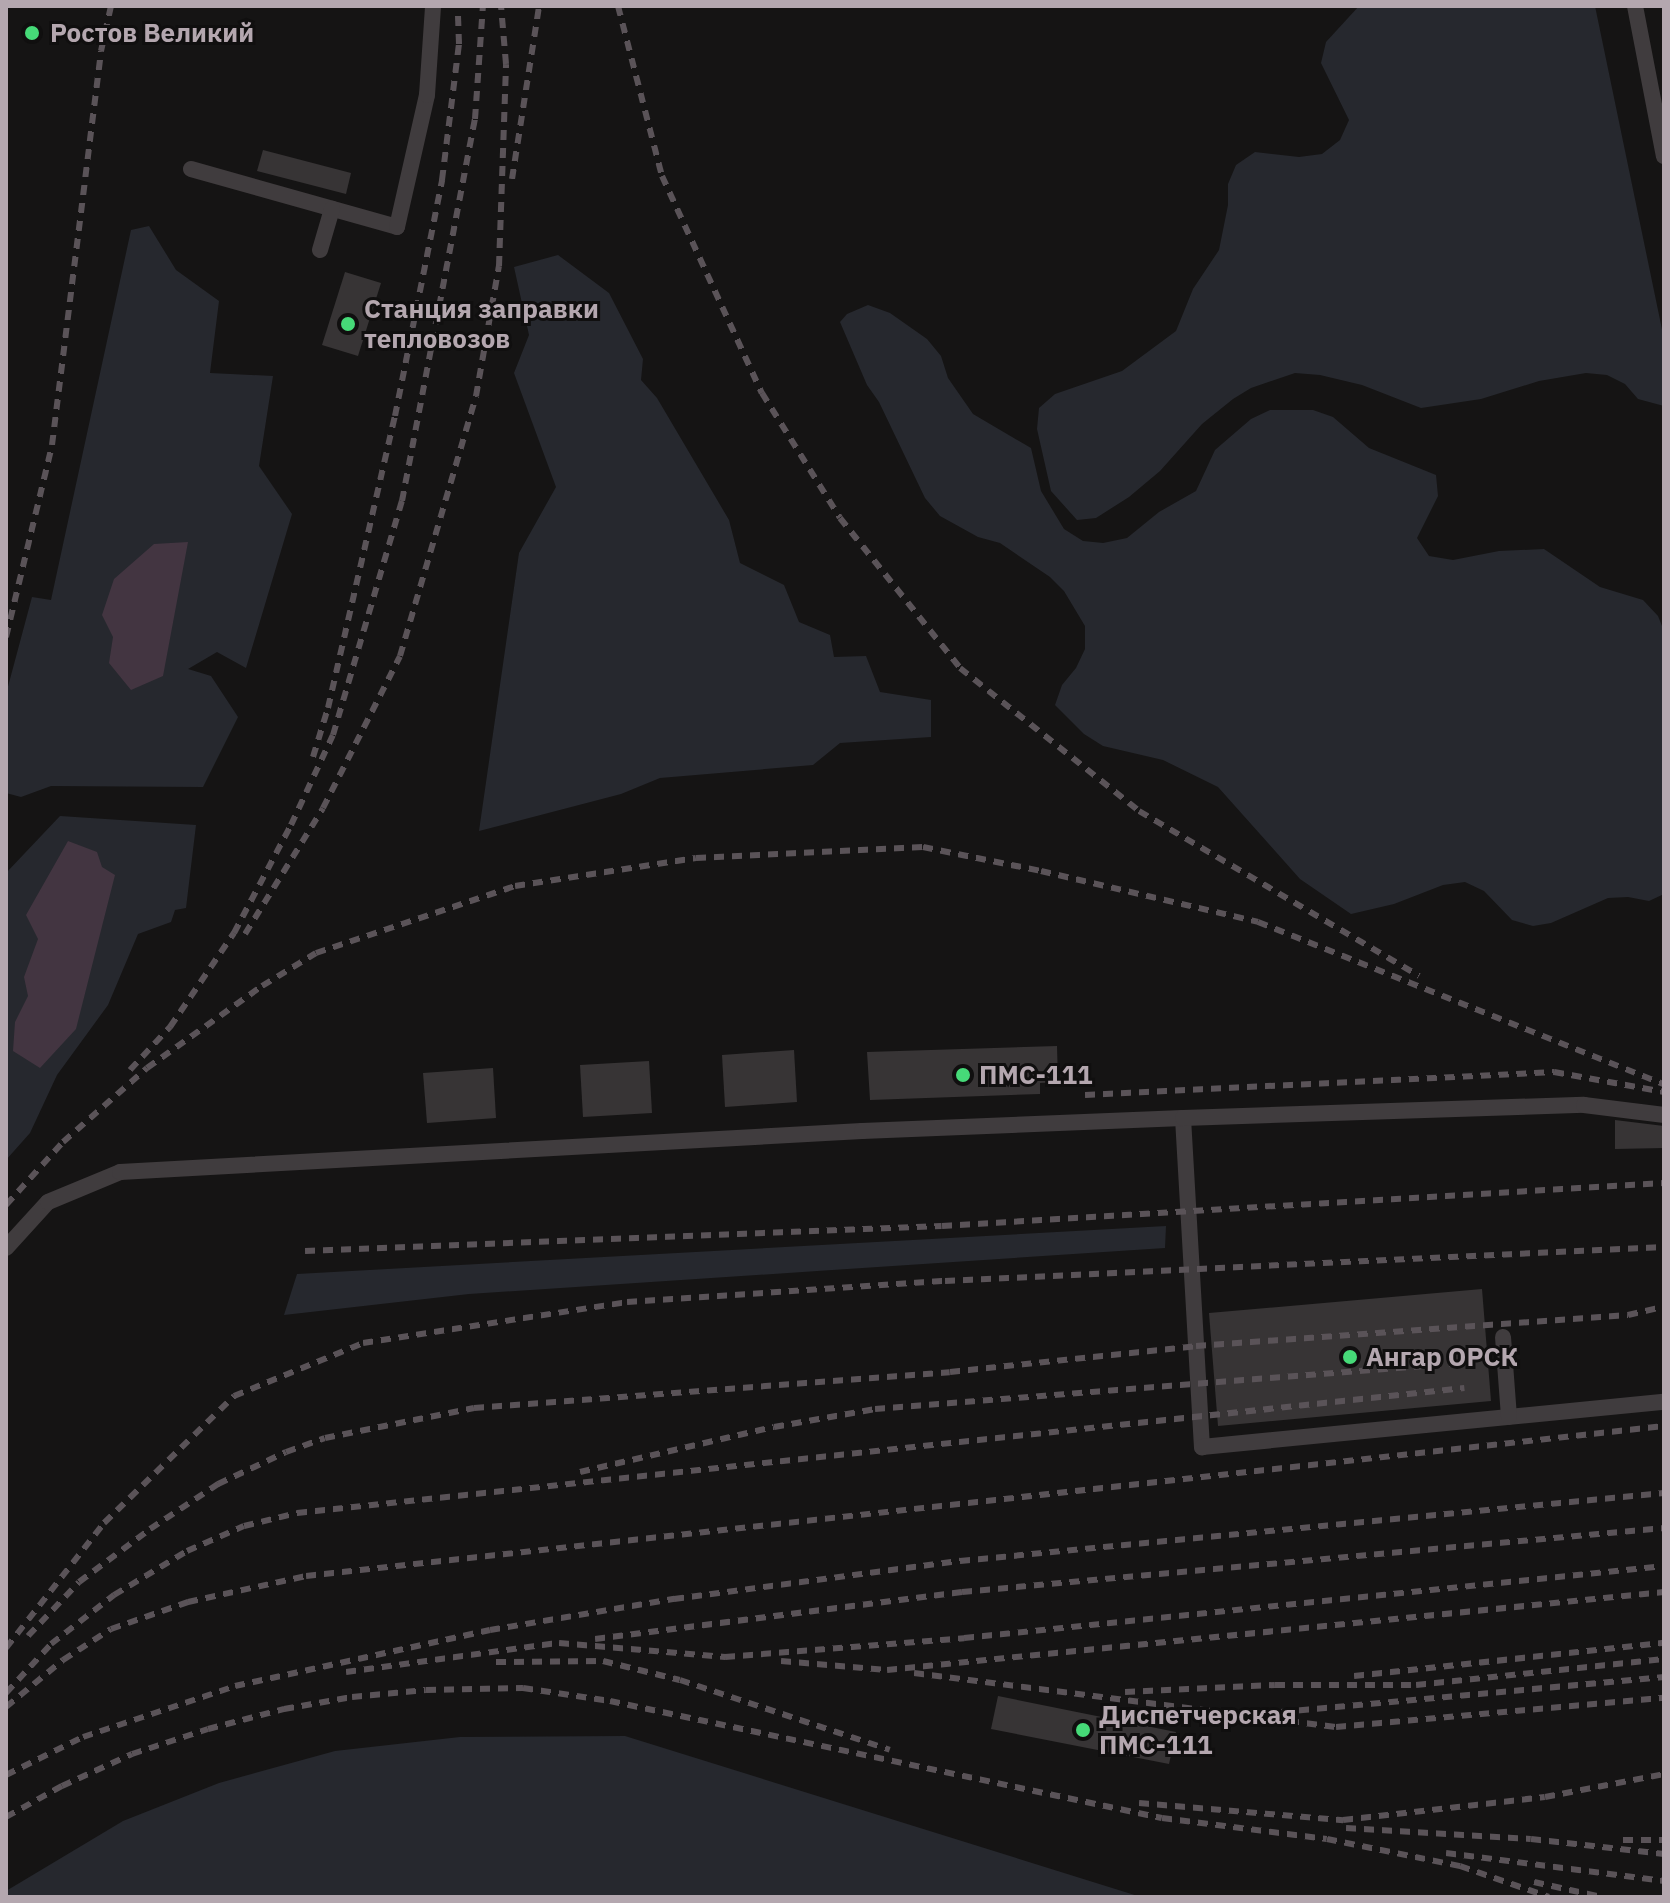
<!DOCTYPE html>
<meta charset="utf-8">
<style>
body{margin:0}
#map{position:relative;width:1670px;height:1903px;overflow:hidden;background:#151414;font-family:"IBM Plex Sans",sans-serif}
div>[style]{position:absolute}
.green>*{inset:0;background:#26282e}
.water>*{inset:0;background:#433541}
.building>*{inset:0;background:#373435}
.lane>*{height:16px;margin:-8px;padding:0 8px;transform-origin:8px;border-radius:8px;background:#403c3e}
.rail>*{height:6px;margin-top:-3px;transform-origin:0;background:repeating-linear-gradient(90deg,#5a5358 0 10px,transparent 0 18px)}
.dots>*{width:22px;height:22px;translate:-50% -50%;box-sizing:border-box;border:4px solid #100f0f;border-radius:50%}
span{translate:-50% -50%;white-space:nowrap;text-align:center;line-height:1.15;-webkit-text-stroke:6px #100f0f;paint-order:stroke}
.poi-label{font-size:26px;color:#b4a7af;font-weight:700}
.left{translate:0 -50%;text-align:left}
.frame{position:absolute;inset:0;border:8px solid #b4a7af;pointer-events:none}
</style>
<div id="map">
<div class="green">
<i style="clip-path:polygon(1359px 6px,1595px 6px,1664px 339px,1664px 406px,1638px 399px,1625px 384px,1607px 375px,1586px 373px,1539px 381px,1481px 399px,1421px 408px,1362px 385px,1320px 375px,1295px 373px,1251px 388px,1233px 399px,1202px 424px,1160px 471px,1129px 497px,1096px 518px,1077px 520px,1051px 491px,1037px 429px,1039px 408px,1055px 394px,1122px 371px,1176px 331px,1193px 289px,1219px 250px,1228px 205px,1228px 184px,1236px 165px,1255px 152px,1299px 157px,1322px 154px,1340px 140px,1349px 120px,1321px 63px,1326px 42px)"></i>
<i style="clip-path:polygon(149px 226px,176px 270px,219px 301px,210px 373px,273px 376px,259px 466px,292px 514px,246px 668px,217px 652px,188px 669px,211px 676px,238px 717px,203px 787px,51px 786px,21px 797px,6px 793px,6px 694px,32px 597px,51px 600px,131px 230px)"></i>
<i style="clip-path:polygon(558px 255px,609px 293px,643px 359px,641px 380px,657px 398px,729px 520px,740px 563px,784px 585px,799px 622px,830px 635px,834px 657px,866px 656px,880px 692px,931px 700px,931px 737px,840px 743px,813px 765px,660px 778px,621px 794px,479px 831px,519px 553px,556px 487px,514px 373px,529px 335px,514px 267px)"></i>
<i style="clip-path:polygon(868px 305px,890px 313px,927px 339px,941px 356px,948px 378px,973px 414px,1031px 448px,1041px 491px,1064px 529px,1083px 541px,1103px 543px,1127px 538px,1159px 512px,1196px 491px,1215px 450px,1251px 419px,1270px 410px,1313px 410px,1333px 417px,1369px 448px,1436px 475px,1438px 496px,1417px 538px,1429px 556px,1453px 560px,1499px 551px,1544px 549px,1600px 587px,1643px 600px,1658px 616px,1664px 631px,1664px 894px,1649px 901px,1628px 897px,1608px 898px,1551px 923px,1533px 926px,1512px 920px,1484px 891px,1465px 882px,1443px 885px,1394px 904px,1351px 914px,1300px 879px,1218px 787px,1163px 760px,1103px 746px,1084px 734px,1055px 705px,1062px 685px,1076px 668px,1085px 649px,1085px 626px,1064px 591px,1050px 577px,1000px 543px,978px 537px,940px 516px,925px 498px,879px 402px,867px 385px,840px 322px,847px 314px)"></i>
<i style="clip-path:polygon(60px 816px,196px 825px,186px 908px,175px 910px,171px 922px,138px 934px,108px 1005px,57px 1075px,30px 1133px,6px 1160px,6px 873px)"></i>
<i style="clip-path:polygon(1166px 1226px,1165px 1248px,469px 1294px,284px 1315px,297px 1274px)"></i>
<i style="clip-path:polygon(625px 1736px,1141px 1897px,6px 1897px,6px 1891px,123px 1821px,219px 1783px,335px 1751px,460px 1737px)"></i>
</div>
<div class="water">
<i style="clip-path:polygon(188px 542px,163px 676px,131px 690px,109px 663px,113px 637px,102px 615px,114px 579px,154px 544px)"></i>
<i style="clip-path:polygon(68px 841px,97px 852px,102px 867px,115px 875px,76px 1029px,40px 1068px,13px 1051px,15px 1022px,28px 996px,24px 977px,38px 939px,26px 915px)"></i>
</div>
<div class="building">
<i style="clip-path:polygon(263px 150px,351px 173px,346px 194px,257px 171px)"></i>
<i style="clip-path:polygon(345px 272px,381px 283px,358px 356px,322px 345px)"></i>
<i style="clip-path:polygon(1057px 1046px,1058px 1082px,1040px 1083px,1040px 1094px,870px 1100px,867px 1052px)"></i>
<i style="clip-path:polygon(794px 1050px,797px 1102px,725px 1107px,722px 1055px)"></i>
<i style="clip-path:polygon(649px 1061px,652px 1113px,583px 1117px,580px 1065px)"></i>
<i style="clip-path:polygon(493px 1068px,496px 1118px,427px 1123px,423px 1073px)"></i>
<i style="clip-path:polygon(1615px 1120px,1664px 1126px,1664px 1148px,1615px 1149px)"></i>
<i style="clip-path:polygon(1482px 1289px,1491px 1401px,1218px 1426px,1209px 1313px)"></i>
<i style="clip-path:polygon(998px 1696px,1176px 1732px,1169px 1764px,991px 1729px)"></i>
</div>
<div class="lane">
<i style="left:1635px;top:6px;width:153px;rotate:79.1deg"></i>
<i style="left:191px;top:169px;width:214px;rotate:15.7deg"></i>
<i style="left:397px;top:227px;width:135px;rotate:-77.2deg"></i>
<i style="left:427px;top:95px;width:89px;rotate:-86.1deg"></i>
<i style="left:320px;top:250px;width:43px;rotate:-73.7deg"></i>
<i style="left:1183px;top:1118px;width:330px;rotate:86.7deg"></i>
<i style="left:1202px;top:1447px;width:464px;rotate:-5.6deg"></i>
<i style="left:6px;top:1248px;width:62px;rotate:-47.6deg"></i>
<i style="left:48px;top:1202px;width:78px;rotate:-22.6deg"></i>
<i style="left:120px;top:1172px;width:743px;rotate:-3.16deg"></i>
<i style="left:862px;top:1131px;width:321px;rotate:-2.3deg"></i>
<i style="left:1183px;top:1118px;width:401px;rotate:-1.9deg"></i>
<i style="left:1584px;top:1105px;width:81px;rotate:7.1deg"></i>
<i style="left:1503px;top:1337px;width:80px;rotate:85.7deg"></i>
</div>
<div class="rail">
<i style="left:618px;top:6px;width:176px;rotate:75.5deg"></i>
<i style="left:662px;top:176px;width:239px;rotate:65.3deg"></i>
<i style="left:762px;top:393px;width:147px;rotate:58deg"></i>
<i style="left:840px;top:518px;width:192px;rotate:51.3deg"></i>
<i style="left:960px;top:668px;width:229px;rotate:38.6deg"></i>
<i style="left:1139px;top:811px;width:325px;rotate:30.5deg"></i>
<i style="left:512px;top:179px;width:175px;rotate:-81.1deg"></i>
<i style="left:6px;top:637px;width:197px;rotate:-76.5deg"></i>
<i style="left:52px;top:445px;width:397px;rotate:-82.9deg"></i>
<i style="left:101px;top:51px;width:46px;rotate:-77.5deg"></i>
<i style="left:313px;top:757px;width:51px;rotate:-73deg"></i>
<i style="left:328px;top:708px;width:300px;rotate:-77.1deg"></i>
<i style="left:395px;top:416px;width:241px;rotate:-78.7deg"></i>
<i style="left:442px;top:180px;width:137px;rotate:-82.9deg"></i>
<i style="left:459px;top:44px;width:38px;rotate:-92deg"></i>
<i style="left:245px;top:934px;width:148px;rotate:-58.2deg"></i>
<i style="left:323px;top:808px;width:170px;rotate:-63.1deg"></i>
<i style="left:400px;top:656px;width:271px;rotate:-73.7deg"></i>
<i style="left:476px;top:396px;width:132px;rotate:-80deg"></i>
<i style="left:499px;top:266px;width:202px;rotate:-88deg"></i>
<i style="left:506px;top:64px;width:58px;rotate:-94.9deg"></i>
<i style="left:130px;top:1070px;width:59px;rotate:-47.1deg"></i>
<i style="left:170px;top:1027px;width:114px;rotate:-55.8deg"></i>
<i style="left:234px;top:933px;width:122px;rotate:-62.2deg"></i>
<i style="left:291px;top:825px;width:99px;rotate:-65deg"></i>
<i style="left:333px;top:735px;width:244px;rotate:-73.6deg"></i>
<i style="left:402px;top:501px;width:389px;rotate:-79.2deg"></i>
<i style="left:475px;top:119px;width:113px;rotate:-86deg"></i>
<i style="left:1085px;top:1095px;width:470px;rotate:-2.8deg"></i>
<i style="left:1554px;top:1072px;width:112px;rotate:10.3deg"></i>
<i style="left:6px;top:1205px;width:85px;rotate:-47.9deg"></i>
<i style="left:63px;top:1142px;width:112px;rotate:-41.4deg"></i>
<i style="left:147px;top:1068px;width:141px;rotate:-35.5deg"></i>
<i style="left:262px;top:986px;width:63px;rotate:-31.4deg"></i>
<i style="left:316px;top:953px;width:210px;rotate:-18.6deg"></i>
<i style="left:515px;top:886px;width:183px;rotate:-8.8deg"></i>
<i style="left:696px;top:858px;width:227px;rotate:-2.8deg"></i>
<i style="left:923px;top:847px;width:120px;rotate:11.5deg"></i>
<i style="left:1041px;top:871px;width:223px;rotate:13.2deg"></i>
<i style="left:1258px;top:922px;width:437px;rotate:21.8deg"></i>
<i style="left:305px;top:1251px;width:637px;rotate:-2.25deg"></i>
<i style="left:942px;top:1226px;width:723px;rotate:-3.41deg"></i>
<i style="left:580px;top:1472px;width:199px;rotate:-13.1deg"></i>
<i style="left:774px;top:1427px;width:103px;rotate:-10.1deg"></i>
<i style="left:875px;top:1409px;width:588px;rotate:-4.49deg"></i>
<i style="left:28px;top:1636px;width:74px;rotate:-46.6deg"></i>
<i style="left:79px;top:1582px;width:89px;rotate:-36.7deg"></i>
<i style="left:150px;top:1529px;width:82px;rotate:-33.5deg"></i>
<i style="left:218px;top:1484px;width:75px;rotate:-25.2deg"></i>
<i style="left:286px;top:1452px;width:41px;rotate:-19.7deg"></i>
<i style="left:325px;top:1438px;width:152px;rotate:-11.4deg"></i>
<i style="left:474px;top:1408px;width:477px;rotate:-4.3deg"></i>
<i style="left:950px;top:1372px;width:247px;rotate:-6deg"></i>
<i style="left:1196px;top:1346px;width:433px;rotate:-4.1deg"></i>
<i style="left:1628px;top:1315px;width:37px;rotate:-13deg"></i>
<i style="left:595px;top:1639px;width:370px;rotate:-7.3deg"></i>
<i style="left:962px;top:1592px;width:705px;rotate:-5.21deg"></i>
<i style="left:6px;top:1648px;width:159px;rotate:-51.9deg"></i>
<i style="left:104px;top:1523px;width:182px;rotate:-44.3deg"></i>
<i style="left:234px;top:1396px;width:139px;rotate:-22.3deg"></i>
<i style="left:363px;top:1343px;width:267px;rotate:-8.8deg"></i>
<i style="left:627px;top:1302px;width:319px;rotate:-3.8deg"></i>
<i style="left:945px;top:1281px;width:720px;rotate:-2.71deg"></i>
<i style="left:781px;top:1661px;width:106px;rotate:4.9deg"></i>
<i style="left:887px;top:1670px;width:781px;rotate:-5.73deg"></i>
<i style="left:496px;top:1662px;width:107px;rotate:-0.5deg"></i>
<i style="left:603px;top:1661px;width:79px;rotate:13.9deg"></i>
<i style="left:680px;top:1680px;width:221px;rotate:18.4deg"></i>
<i style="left:346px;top:1672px;width:215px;rotate:-7.8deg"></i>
<i style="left:559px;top:1643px;width:167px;rotate:4.8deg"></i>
<i style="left:725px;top:1657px;width:240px;rotate:-4.5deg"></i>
<i style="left:964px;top:1638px;width:704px;rotate:-5.87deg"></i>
<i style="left:914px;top:1673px;width:425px;rotate:7.3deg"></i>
<i style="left:1336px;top:1727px;width:329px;rotate:-5.1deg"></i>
<i style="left:1354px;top:1676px;width:312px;rotate:-6.1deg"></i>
<i style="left:1125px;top:1692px;width:150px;rotate:-2.7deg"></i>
<i style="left:1275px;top:1685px;width:141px"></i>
<i style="left:1416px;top:1685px;width:249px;rotate:-6deg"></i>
<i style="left:6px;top:1693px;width:67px;rotate:-47.4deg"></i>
<i style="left:51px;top:1644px;width:80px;rotate:-37.9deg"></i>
<i style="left:114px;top:1595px;width:85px;rotate:-31.1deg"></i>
<i style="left:187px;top:1551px;width:62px;rotate:-23.7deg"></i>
<i style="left:244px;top:1526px;width:55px;rotate:-13.8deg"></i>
<i style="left:297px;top:1513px;width:1174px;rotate:-6.11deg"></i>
<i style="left:6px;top:1707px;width:74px;rotate:-39.5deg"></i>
<i style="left:63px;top:1660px;width:57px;rotate:-32.9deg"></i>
<i style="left:111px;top:1629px;width:82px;rotate:-19.3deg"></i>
<i style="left:188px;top:1602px;width:121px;rotate:-12.4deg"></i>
<i style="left:306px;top:1576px;width:1366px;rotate:-6.3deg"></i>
<i style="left:1281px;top:1712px;width:385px;rotate:-5.2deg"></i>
<i style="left:6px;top:1775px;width:86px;rotate:-26.3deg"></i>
<i style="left:83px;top:1737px;width:160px;rotate:-18.5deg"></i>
<i style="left:235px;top:1686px;width:261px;rotate:-12.4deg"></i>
<i style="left:490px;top:1630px;width:187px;rotate:-9.6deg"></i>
<i style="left:674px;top:1599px;width:289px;rotate:-7.6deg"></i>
<i style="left:960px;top:1561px;width:707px;rotate:-5.52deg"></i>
<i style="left:1139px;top:1803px;width:205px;rotate:4.8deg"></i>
<i style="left:1343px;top:1820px;width:203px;rotate:-6.5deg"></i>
<i style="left:1545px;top:1797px;width:121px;rotate:-10.9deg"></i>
<i style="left:6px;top:1817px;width:64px;rotate:-29deg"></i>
<i style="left:62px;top:1786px;width:77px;rotate:-24.6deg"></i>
<i style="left:132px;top:1754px;width:80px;rotate:-18.2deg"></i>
<i style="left:208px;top:1729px;width:79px;rotate:-14.7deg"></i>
<i style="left:284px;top:1709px;width:69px;rotate:-10deg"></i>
<i style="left:352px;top:1697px;width:74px;rotate:-5.4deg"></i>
<i style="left:426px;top:1690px;width:97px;rotate:-1.2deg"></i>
<i style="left:523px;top:1688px;width:88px;rotate:8.5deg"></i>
<i style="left:610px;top:1701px;width:564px;rotate:11.97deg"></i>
<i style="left:1162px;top:1818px;width:166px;rotate:7.3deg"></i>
<i style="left:1327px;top:1839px;width:136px;rotate:11.5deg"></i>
<i style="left:1460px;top:1866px;width:94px;rotate:19.2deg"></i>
<i style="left:1346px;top:1828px;width:185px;rotate:3.4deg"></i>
<i style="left:1531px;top:1839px;width:134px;rotate:6.4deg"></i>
<i style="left:1623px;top:1840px;width:41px"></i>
<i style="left:1446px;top:1853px;width:220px;rotate:7.3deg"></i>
<i style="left:1534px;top:1882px;width:69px;rotate:12.6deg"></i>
</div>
<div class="dots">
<i style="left:32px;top:33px;background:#46da78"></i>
<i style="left:348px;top:324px;background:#46da78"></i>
<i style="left:963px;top:1075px;background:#46da78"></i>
<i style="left:1350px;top:1357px;background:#46da78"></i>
<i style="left:1083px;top:1730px;background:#46da78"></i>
</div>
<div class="poi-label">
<span class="left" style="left:50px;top:33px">Ростов Великий</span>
<span class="left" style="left:364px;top:324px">Станция заправки<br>тепловозов</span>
<span class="left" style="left:979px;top:1075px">ПМС-111</span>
<span class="left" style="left:1366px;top:1357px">Ангар ОРСК</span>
<span class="left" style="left:1099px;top:1730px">Диспетчерская<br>ПМС-111</span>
</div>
<div class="frame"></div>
</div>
